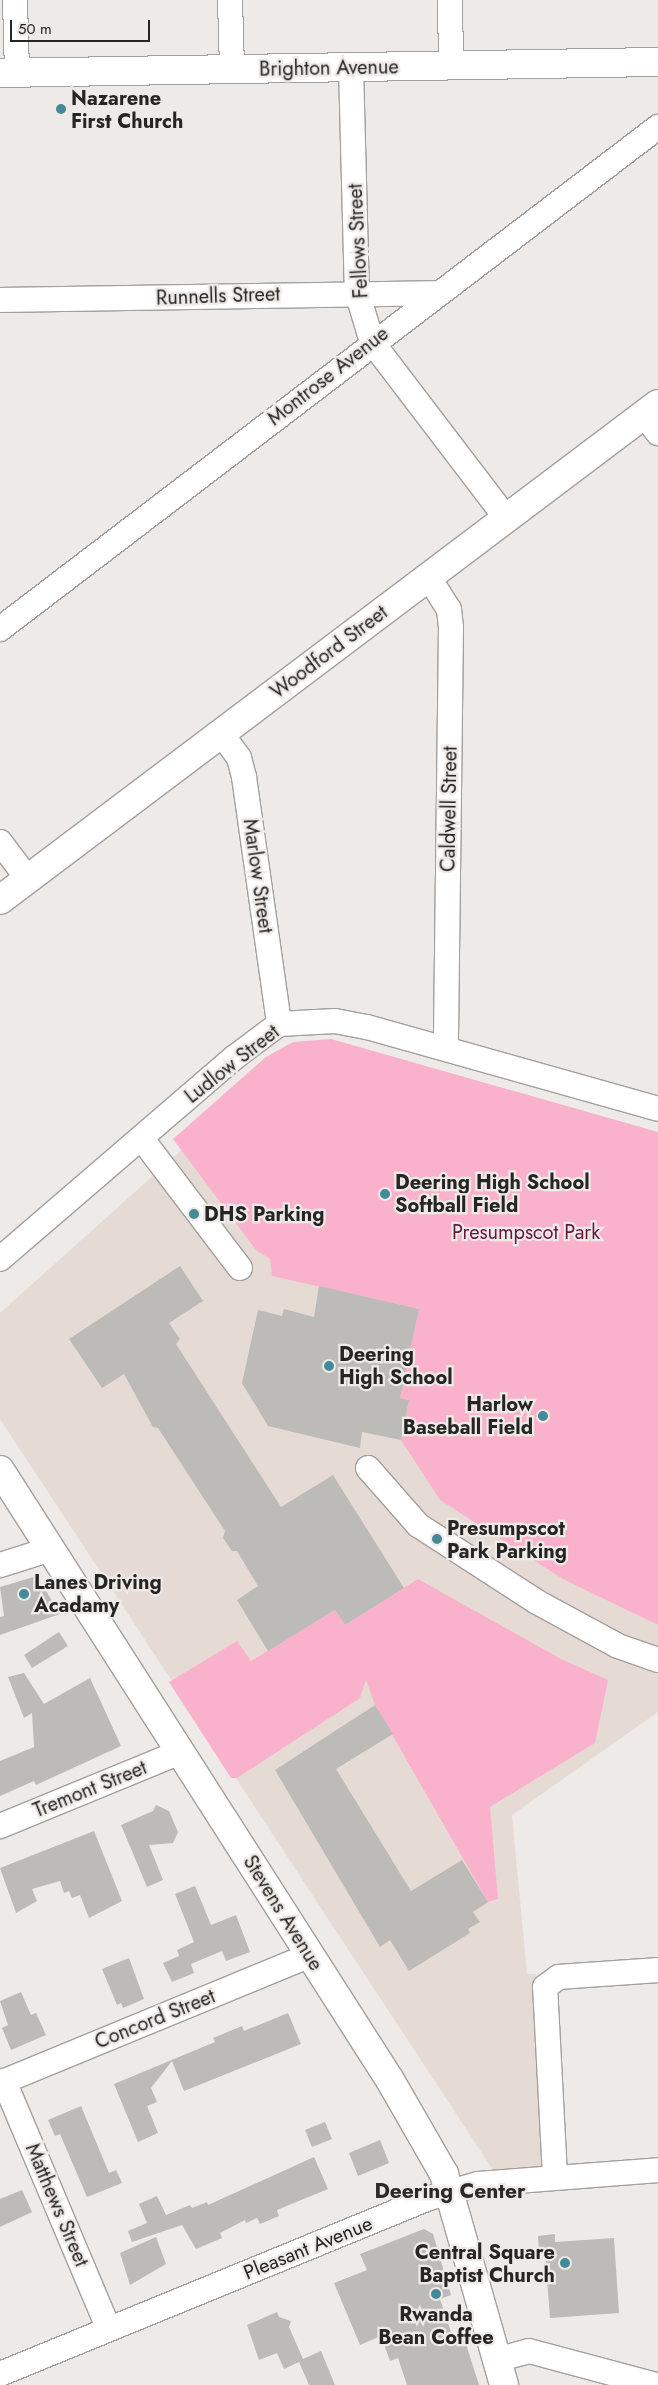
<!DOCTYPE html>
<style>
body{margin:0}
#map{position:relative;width:658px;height:2385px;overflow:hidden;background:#edeae7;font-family:Jost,sans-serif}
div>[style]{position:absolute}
.built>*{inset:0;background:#e6dbd4}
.green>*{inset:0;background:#fab2cc}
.building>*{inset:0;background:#bcbbb7}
.roads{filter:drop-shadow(1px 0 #a3a09d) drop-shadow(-1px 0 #a3a09d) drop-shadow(0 1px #a3a09d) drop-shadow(0 -1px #a3a09d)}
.minor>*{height:24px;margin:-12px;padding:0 12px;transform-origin:12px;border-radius:12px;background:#fff}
.major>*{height:28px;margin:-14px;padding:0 14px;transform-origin:14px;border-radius:14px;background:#fff}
.dots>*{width:14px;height:14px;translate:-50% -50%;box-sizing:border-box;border:2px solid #edeae7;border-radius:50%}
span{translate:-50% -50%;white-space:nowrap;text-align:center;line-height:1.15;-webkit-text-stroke:4.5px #edeae7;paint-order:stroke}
.street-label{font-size:20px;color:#272524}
.poi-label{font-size:20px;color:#272524;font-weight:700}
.left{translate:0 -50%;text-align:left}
.right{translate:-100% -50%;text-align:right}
.park-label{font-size:20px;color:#67163d}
.neighbourhood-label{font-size:21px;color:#2c2927;font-weight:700}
.scale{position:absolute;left:10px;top:20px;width:140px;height:22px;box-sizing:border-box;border:2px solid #272524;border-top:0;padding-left:6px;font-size:15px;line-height:18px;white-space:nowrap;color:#272524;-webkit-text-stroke:4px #edeae7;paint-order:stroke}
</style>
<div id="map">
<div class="built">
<i style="clip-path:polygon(303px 1041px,658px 1139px,658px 1712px,512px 1815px,527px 1974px,536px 1974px,553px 2168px,495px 2173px,0 1419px,0 1313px)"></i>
</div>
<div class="green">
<i style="clip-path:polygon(331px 1039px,658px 1132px,658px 1625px,563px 1579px,440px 1500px,401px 1440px,409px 1400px,400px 1398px,419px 1309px,272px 1276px,270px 1259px,256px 1250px,173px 1139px,266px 1057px,293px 1042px)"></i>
<i style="clip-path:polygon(418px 1579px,561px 1659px,608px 1680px,595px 1743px,490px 1807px,498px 1899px,488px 1902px,375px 1705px,366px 1680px,360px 1698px,237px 1778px,231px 1778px,169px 1682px,237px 1641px,251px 1661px,335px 1610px,345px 1625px)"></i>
</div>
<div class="building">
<i style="clip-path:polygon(180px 1266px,203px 1301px,169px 1323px,180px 1339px,176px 1344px,281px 1507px,333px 1475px,404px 1588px,345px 1625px,335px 1610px,268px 1651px,237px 1600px,258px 1586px,237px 1551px,232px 1551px,223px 1538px,225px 1531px,158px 1428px,153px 1427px,124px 1374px,102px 1388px,69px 1339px)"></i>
<i style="clip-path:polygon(319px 1286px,419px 1309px,400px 1398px,409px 1400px,401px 1440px,362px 1432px,360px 1448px,268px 1426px,242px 1383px,258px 1310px,282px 1316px,284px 1309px,314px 1317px)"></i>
<i style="clip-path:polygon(37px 1576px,60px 1614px,0 1635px,0 1617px,4px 1616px,0 1587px)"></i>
<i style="clip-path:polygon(59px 1632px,68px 1646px,32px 1668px,24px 1655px)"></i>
<i style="clip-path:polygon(24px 1673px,44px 1704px,90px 1678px,121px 1746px,36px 1785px,34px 1781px,0 1796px,0 1761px,34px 1747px,32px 1713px,24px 1718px,8px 1677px)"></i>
<i style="clip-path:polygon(375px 1705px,393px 1734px,336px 1769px,411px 1891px,462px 1860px,488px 1902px,473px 1912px,480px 1922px,468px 1929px,470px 1933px,409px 1971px,390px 1940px,380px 1947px,275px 1770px)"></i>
<i style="clip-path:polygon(156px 1805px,169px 1811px,178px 1832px,173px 1843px,149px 1845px,163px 1880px,147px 1887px,121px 1825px,153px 1811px)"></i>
<i style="clip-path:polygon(94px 1831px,122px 1901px,89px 1918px,80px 1895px,72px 1898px,69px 1891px,64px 1893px,60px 1881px,32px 1889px,37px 1901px,16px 1913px,0 1868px)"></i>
<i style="clip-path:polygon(195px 1886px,211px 1925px,236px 1915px,250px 1952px,226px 1961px,222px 1951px,191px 1964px,194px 1973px,172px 1982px,163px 1963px,179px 1956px,177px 1950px,194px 1942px,175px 1894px)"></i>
<i style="clip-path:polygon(129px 1958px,144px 1999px,123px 2008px,121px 2003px,117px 2005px,102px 1969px)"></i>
<i style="clip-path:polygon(21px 1992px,31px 2015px,36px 2013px,46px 2035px,11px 2050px,2px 2028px,8px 2025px,0 2001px)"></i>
<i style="clip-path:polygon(288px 2013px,301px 2044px,184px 2091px,172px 2061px,151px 2088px,157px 2102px,147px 2106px,158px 2133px,138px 2142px,114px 2084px,215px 2042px,213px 2038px,242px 2026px,244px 2031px)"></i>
<i style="clip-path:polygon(81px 2106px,109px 2173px,116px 2170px,122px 2183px,87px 2197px,60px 2134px,55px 2136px,48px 2120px)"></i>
<i style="clip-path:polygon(325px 2122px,332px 2139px,312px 2147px,305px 2130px)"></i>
<i style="clip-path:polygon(380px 2140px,389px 2163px,358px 2176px,349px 2153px)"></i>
<i style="clip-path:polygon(314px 2157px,328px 2189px,277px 2210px,279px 2216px,260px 2224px,257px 2218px,246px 2223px,245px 2220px,220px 2233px,222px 2238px,196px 2249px,182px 2225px,132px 2242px,128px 2231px,147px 2223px,139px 2204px,157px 2196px,166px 2215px,190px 2205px,192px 2208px,207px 2202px,208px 2205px)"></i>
<i style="clip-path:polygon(22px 2190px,32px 2212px,0 2227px,0 2199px)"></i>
<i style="clip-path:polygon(424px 2229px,433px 2234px,451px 2295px,440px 2299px,455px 2344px,465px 2341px,479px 2385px,407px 2385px,398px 2358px,390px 2361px,381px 2336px,360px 2345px,334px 2283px,367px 2270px,360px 2254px)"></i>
<i style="clip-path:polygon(555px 2234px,555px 2242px,614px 2238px,619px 2313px,550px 2318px,545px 2252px,539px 2252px,538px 2236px)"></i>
<i style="clip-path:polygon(156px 2237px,166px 2264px,130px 2285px,120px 2253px)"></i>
<i style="clip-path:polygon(277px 2312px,279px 2317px,291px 2321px,289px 2327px,303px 2359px,321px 2351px,335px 2385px,309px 2385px,299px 2362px,284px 2369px,277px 2353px,259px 2360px,247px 2325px)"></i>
</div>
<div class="roads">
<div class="minor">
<i style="left:15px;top:0;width:73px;rotate:88.4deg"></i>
<i style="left:230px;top:0;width:69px;rotate:88.3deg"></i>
<i style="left:450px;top:0;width:65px;rotate:89.1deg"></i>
<i style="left:351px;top:67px;width:225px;rotate:88.5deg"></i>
<i style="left:357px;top:292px;width:52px;rotate:73.3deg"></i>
<i style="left:372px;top:342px;width:221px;rotate:52.7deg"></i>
<i style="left:0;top:300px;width:436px;rotate:-0.9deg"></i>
<i style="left:644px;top:415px;width:23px;rotate:52deg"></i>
<i style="left:428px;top:576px;width:39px;rotate:58deg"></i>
<i style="left:449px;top:609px;width:18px;rotate:84deg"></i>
<i style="left:451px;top:627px;width:421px;rotate:90.7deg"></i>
<i style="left:0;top:629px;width:828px;rotate:-37.34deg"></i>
<i style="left:221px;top:733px;width:31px;rotate:54deg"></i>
<i style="left:239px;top:758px;width:20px;rotate:75deg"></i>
<i style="left:244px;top:777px;width:249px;rotate:81.9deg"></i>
<i style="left:0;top:842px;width:46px;rotate:52.9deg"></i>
<i style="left:142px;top:1139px;width:162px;rotate:52.8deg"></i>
<i style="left:0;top:1259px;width:310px;rotate:-40.7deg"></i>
<i style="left:235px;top:1057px;width:55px;rotate:-36.9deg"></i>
<i style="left:279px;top:1024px;width:56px;rotate:-3.1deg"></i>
<i style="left:335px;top:1021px;width:33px;rotate:11deg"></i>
<i style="left:367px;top:1027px;width:302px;rotate:15.7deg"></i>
<i style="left:368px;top:1468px;width:76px;rotate:48.7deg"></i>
<i style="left:418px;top:1525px;width:142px;rotate:32.9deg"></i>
<i style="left:537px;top:1602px;width:92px;rotate:28.5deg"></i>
<i style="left:618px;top:1646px;width:42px;rotate:19.3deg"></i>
<i style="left:0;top:1565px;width:53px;rotate:-17.4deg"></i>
<i style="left:0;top:1826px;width:195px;rotate:-22.3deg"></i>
<i style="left:4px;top:2081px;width:269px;rotate:67.1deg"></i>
<i style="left:0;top:2083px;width:335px;rotate:-22.4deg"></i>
<i style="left:555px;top:2176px;width:189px;rotate:-93deg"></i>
<i style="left:545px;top:1987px;width:17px;rotate:-36deg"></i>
<i style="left:559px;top:1977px;width:99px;rotate:-4deg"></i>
<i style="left:496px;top:2360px;width:34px;rotate:-15deg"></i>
<i style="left:529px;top:2351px;width:131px;rotate:15deg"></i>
<i style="left:0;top:2374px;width:461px;rotate:-22.3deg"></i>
<i style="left:426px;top:2199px;width:54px;rotate:-16.1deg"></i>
<i style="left:478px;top:2184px;width:181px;rotate:-4.4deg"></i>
</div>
<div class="major">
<i style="left:0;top:73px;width:658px;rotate:-0.96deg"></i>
<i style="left:0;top:900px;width:824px;rotate:-37.01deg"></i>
<i style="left:0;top:1470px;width:724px;rotate:57.41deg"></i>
<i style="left:390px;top:2080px;width:108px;rotate:60.1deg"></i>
<i style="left:444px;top:2174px;width:219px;rotate:74.1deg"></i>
</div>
</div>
<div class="dots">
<i style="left:61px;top:109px;background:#468a99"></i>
<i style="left:385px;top:1194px;background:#468a99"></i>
<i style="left:194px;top:1214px;background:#468a99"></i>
<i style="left:329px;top:1366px;background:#468a99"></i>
<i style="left:543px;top:1416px;background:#468a99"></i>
<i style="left:437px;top:1539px;background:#468a99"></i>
<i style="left:24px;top:1594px;background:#468a99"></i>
<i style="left:565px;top:2263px;background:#468a99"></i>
<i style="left:436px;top:2294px;background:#468a99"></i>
</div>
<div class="street-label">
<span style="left:329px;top:68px;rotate:-1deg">Brighton Avenue</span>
<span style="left:358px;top:241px;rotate:-93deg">Fellows Street</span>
<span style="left:218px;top:296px;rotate:-2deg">Runnells Street</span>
<span style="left:328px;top:376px;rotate:-38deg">Montrose Avenue</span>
<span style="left:329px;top:652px;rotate:-37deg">Woodford Street</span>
<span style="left:449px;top:809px;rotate:-89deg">Caldwell Street</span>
<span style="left:258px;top:876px;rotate:82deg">Marlow Street</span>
<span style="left:232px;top:1064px;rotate:-38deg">Ludlow Street</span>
<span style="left:90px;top:1789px;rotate:-22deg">Tremont Street</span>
<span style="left:283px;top:1913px;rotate:58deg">Stevens Avenue</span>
<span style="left:155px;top:2019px;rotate:-22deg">Concord Street</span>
<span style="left:57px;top:2205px;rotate:67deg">Matthews Street</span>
<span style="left:308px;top:2248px;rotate:-22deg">Pleasant Avenue</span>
</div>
<div class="poi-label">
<span class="left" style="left:71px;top:110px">Nazarene<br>First Church</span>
<span class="left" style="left:395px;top:1194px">Deering High School<br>Softball Field</span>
<span class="left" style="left:204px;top:1214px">DHS Parking</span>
<span class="left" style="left:339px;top:1366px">Deering<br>High School</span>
<span class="right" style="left:533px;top:1416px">Harlow<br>Baseball Field</span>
<span class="left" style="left:447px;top:1540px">Presumpscot<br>Park Parking</span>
<span class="left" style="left:34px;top:1594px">Lanes Driving<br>Acadamy</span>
<span class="right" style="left:555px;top:2264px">Central Square<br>Baptist Church</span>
<span style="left:436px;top:2326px">Rwanda<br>Bean Coffee</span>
</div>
<div class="park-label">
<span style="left:526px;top:1232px">Presumpscot Park</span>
</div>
<div class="neighbourhood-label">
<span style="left:450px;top:2191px">Deering Center</span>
</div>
<div class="scale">50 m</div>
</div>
